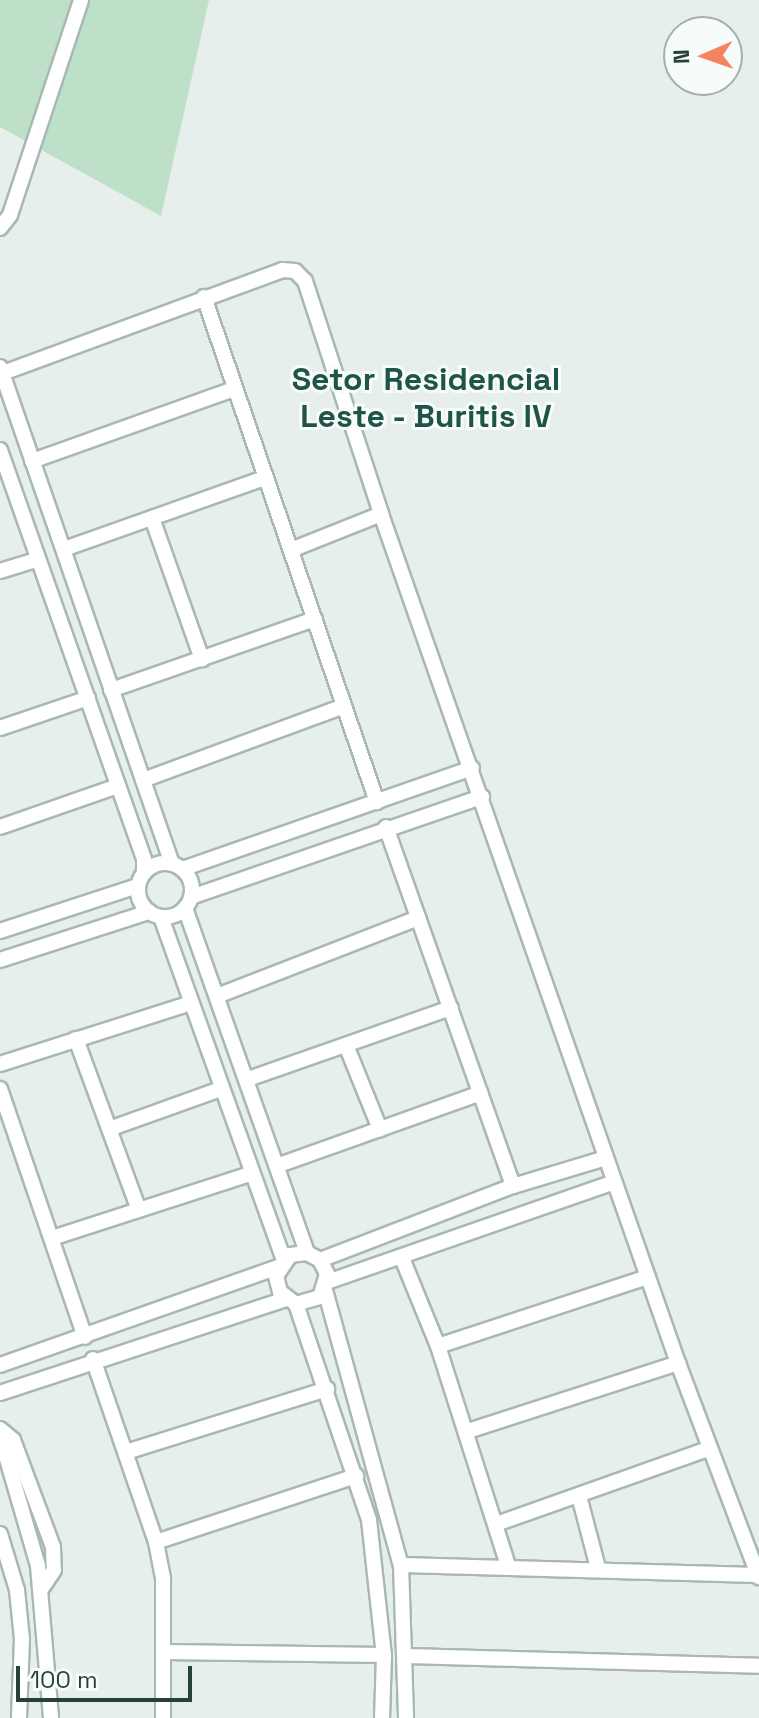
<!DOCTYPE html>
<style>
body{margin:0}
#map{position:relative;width:759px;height:1718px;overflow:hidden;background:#e6efeb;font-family:"Space Grotesk",sans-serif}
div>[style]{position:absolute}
.green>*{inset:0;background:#bfe0c8}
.roads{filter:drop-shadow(2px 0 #a8b8b2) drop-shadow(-2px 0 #a8b8b2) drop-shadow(0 2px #a8b8b2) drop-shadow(0 -2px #a8b8b2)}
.minor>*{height:14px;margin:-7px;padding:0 7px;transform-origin:7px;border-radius:7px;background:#fff}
.minor>.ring{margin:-7px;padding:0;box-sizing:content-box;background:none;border:14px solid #fff;border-radius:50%}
span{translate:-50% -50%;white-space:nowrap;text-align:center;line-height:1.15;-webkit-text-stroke:6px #f7fbf9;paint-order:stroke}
.district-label{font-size:32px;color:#1f5548;font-weight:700}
.north{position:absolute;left:663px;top:16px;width:80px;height:80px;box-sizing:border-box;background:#f7fbf9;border:2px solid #a3b1ad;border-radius:50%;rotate:268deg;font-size:22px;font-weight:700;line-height:32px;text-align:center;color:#24423a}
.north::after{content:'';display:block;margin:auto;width:28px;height:36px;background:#f4845f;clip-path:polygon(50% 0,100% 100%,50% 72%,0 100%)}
.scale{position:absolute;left:16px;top:1666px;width:176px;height:36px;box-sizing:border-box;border:4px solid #24423a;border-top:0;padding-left:10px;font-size:24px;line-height:28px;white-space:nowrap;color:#24423a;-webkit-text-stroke:6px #f7fbf9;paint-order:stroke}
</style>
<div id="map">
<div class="green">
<i style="clip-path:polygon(0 0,209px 0,161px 216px,0 127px)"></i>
</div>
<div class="roads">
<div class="minor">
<i style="left:0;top:228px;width:16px;rotate:-52deg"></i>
<i style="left:10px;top:215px;width:226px;rotate:-71.7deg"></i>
<i style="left:204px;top:297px;width:534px;rotate:71.09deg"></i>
<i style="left:0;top:367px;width:526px;rotate:70.91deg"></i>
<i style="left:0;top:374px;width:301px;rotate:-20.2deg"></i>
<i style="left:282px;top:270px;width:13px;rotate:4deg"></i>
<i style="left:295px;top:271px;width:14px;rotate:45deg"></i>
<i style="left:305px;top:281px;width:245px;rotate:71.9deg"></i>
<i style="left:381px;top:514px;width:899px;rotate:70.72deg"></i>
<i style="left:678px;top:1363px;width:229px;rotate:69.3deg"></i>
<i style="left:0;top:450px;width:434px;rotate:70.6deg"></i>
<i style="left:144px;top:859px;width:14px;rotate:90deg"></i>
<i style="left:32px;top:461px;width:214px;rotate:-19.6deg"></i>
<i style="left:152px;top:518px;width:150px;rotate:70.5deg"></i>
<i style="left:64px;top:549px;width:213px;rotate:-19.5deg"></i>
<i style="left:291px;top:550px;width:97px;rotate:-21.8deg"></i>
<i style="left:0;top:571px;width:38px;rotate:-17deg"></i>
<i style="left:111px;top:690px;width:216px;rotate:-19.2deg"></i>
<i style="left:0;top:728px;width:93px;rotate:-18.8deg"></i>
<i style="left:143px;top:780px;width:214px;rotate:-20.2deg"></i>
<i style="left:0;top:827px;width:125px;rotate:-19.2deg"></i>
<i style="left:386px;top:827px;width:381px;rotate:70.5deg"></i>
<i class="ring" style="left:138px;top:863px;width:40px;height:40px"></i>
<i style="left:182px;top:869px;width:307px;rotate:-19.2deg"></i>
<i style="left:191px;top:897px;width:308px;rotate:-19deg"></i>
<i style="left:185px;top:908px;width:366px;rotate:70.5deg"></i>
<i style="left:307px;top:1253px;width:15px;rotate:28deg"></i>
<i style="left:320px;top:1260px;width:16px;rotate:63deg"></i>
<i style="left:327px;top:1274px;width:24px;rotate:107deg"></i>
<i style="left:320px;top:1297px;width:25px;rotate:164deg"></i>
<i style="left:296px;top:1304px;width:20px;rotate:-143deg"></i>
<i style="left:280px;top:1292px;width:16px;rotate:-104deg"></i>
<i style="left:276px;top:1276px;width:25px;rotate:-56deg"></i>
<i style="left:290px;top:1255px;width:17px;rotate:-7deg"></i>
<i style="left:161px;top:917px;width:364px;rotate:70.3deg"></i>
<i style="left:0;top:931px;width:145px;rotate:-18.1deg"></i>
<i style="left:0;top:960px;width:157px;rotate:-17.9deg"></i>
<i style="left:217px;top:996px;width:216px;rotate:-21.2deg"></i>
<i style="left:76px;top:1039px;width:182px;rotate:69.8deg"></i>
<i style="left:346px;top:1045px;width:91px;rotate:68deg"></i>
<i style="left:0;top:1064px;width:201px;rotate:-17.7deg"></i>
<i style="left:248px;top:1079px;width:215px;rotate:-19.3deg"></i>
<i style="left:0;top:1089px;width:262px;rotate:71.1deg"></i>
<i style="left:109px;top:1129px;width:119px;rotate:-19.7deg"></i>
<i style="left:279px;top:1165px;width:214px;rotate:-19.6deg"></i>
<i style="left:52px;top:1238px;width:208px;rotate:-17.9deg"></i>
<i style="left:402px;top:1258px;width:95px;rotate:67.8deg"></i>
<i style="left:438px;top:1346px;width:230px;rotate:72.3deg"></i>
<i style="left:320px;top:1260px;width:207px;rotate:-21deg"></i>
<i style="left:513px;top:1186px;width:97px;rotate:-16.8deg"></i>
<i style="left:327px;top:1282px;width:304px;rotate:-19.2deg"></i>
<i style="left:325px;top:1290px;width:285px;rotate:74.6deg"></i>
<i style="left:401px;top:1565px;width:153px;rotate:88.1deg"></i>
<i style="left:296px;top:1304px;width:228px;rotate:71.3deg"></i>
<i style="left:369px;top:1520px;width:136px;rotate:83.7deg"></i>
<i style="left:384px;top:1655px;width:63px;rotate:91.8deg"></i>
<i style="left:438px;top:1346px;width:221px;rotate:-18.2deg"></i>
<i style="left:93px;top:1359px;width:194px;rotate:71deg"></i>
<i style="left:156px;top:1542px;width:38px;rotate:79deg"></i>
<i style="left:163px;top:1579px;width:139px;rotate:90deg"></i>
<i style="left:0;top:1365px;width:296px;rotate:-19.4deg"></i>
<i style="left:0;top:1393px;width:301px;rotate:-18.2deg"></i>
<i style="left:0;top:1429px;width:17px;rotate:40deg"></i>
<i style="left:13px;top:1440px;width:114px;rotate:69.5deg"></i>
<i style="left:53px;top:1547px;width:23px;rotate:88deg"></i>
<i style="left:54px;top:1570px;width:22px;rotate:124deg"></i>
<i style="left:468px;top:1431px;width:221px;rotate:-17.9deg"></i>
<i style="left:0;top:1435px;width:136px;rotate:73.8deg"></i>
<i style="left:38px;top:1566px;width:153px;rotate:85.1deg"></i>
<i style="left:126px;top:1452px;width:211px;rotate:-17.4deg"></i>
<i style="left:579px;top:1496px;width:74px;rotate:75.2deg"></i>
<i style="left:499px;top:1523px;width:222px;rotate:-19.5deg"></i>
<i style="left:0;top:1534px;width:59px;rotate:73.1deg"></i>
<i style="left:17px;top:1590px;width:49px;rotate:84.2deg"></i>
<i style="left:22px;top:1639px;width:79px;rotate:92.2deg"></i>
<i style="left:156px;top:1542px;width:211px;rotate:-18.3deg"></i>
<i style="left:401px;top:1565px;width:357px;rotate:1.6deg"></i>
<i style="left:165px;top:1652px;width:219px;rotate:0.8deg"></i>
<i style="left:407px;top:1656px;width:352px;rotate:1.6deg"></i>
</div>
</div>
<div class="district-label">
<span style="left:426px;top:398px">Setor Residencial<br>Leste - Buritis IV</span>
</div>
<div class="north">N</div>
<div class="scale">100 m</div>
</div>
